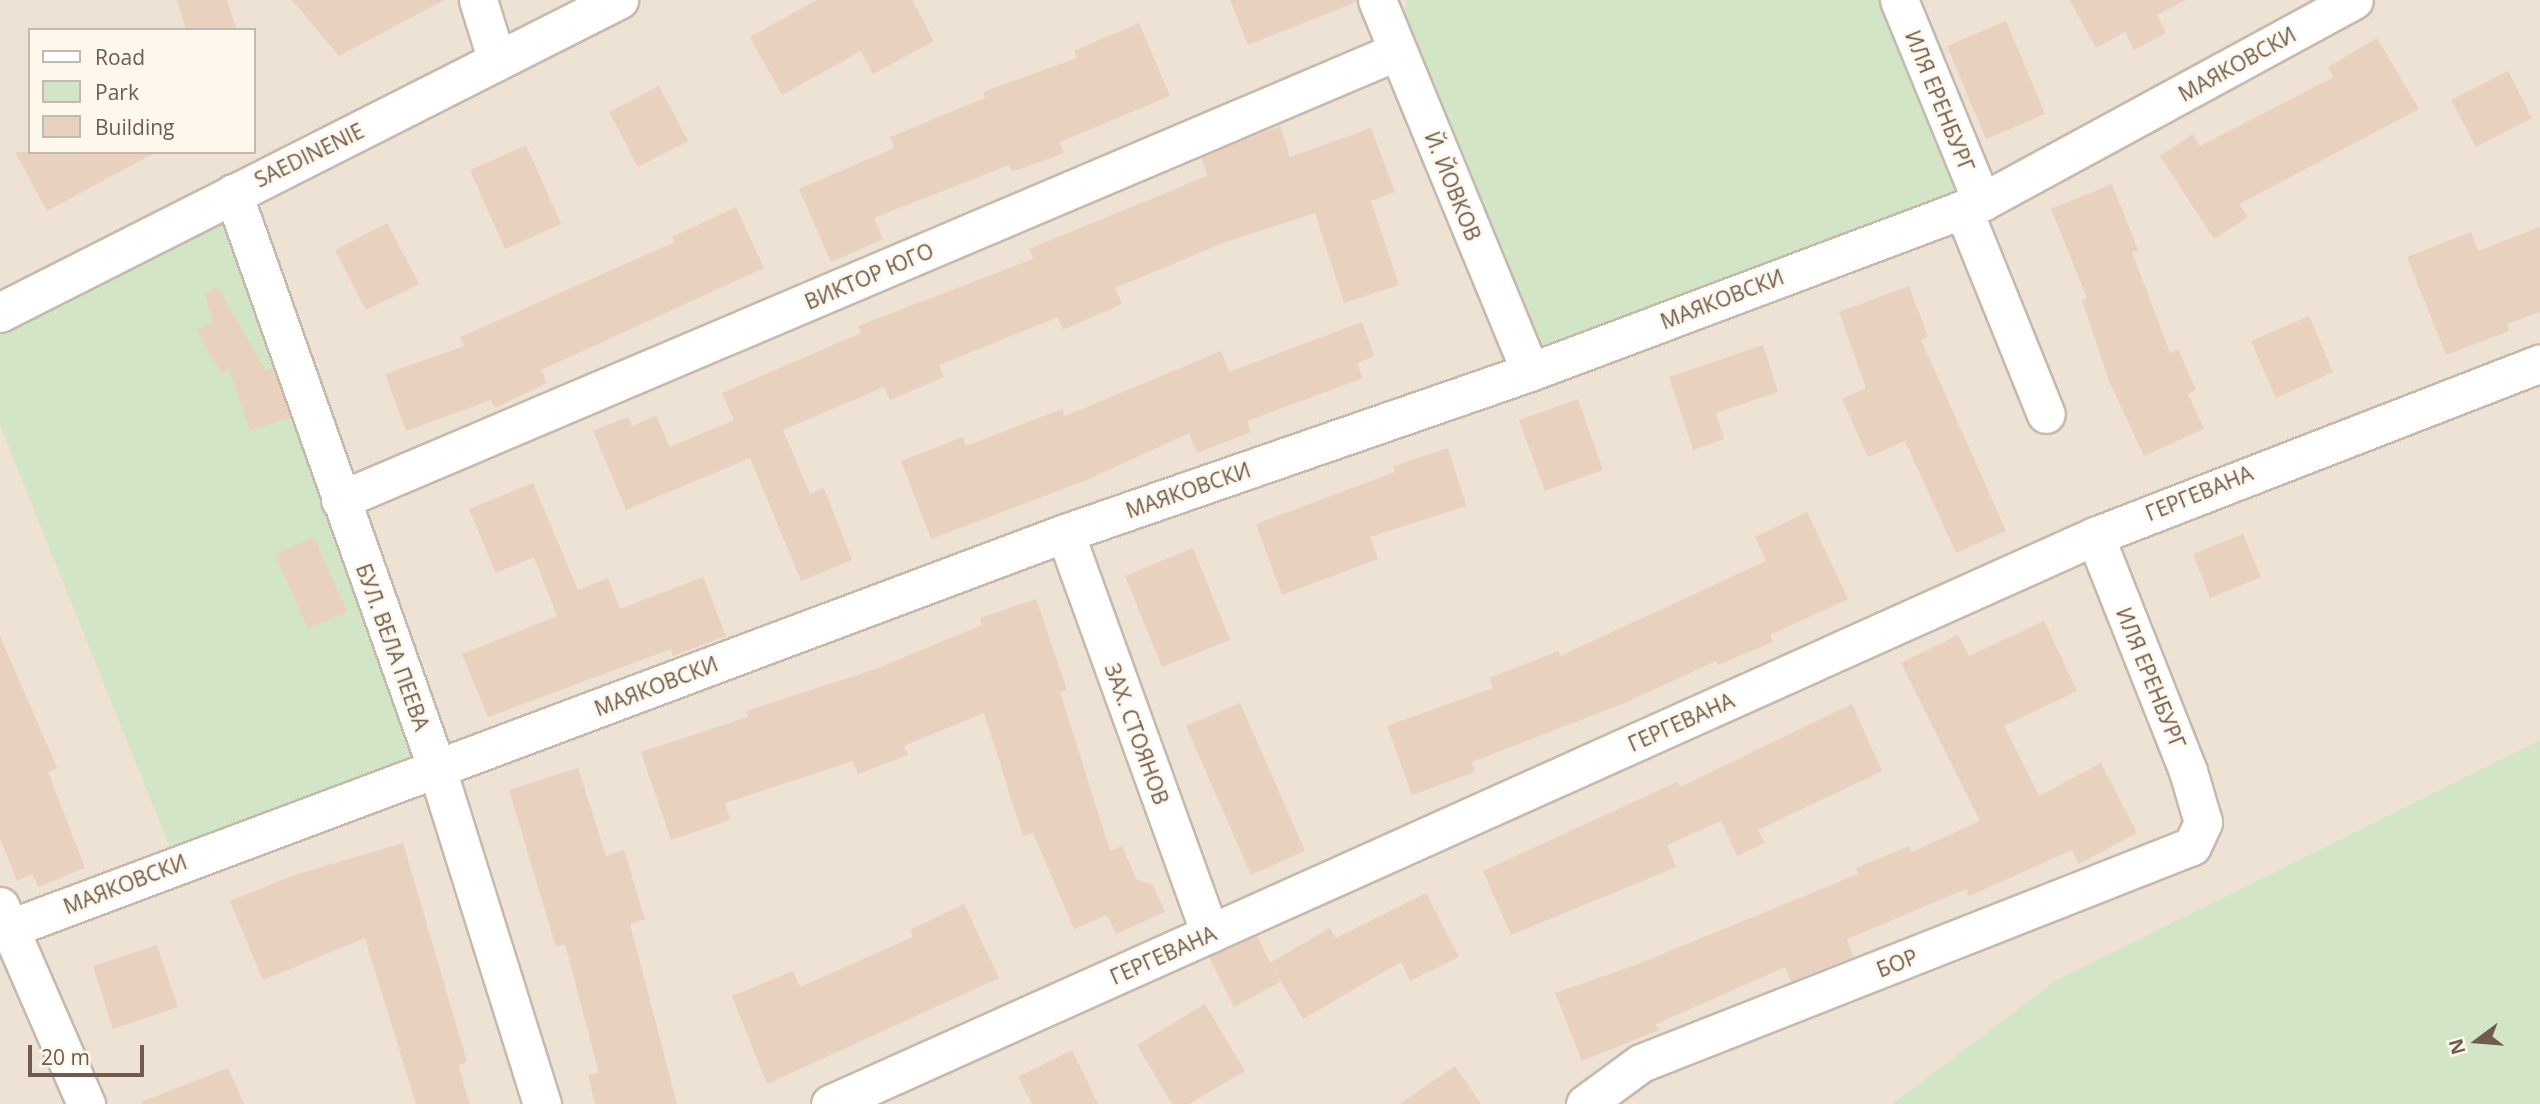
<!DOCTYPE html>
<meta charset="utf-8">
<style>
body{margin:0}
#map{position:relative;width:2540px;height:1104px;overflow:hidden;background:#f9f2e6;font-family:"Open Sans",sans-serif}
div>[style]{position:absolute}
.residential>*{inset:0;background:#ede2d3}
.green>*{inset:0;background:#d2e5c6}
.building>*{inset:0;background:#e9d1bf}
.roads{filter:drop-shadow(2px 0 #c7b9ac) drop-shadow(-2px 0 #c7b9ac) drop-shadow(0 2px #c7b9ac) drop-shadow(0 -2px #c7b9ac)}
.street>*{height:37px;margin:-18.5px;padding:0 18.5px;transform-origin:18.5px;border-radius:18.5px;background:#fff}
.secondary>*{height:38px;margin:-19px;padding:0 19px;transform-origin:19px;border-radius:19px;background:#fff}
span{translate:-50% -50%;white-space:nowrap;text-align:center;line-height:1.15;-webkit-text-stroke:5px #fdf7ec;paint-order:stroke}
.street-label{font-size:21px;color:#705b4e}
.legend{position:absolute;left:28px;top:28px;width:228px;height:126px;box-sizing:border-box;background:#fdf7ec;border:2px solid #c5b9ad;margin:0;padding:9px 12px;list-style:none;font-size:21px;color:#705b4e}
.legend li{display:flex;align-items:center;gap:14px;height:35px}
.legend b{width:35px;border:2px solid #c5b9ad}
.north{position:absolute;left:2442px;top:1006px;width:70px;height:70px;-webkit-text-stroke:5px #fdf7ec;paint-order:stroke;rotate:254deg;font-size:19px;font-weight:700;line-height:28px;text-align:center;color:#705b4e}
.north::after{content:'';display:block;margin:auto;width:24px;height:32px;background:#705b4e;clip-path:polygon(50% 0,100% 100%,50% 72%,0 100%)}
.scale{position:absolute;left:28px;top:1045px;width:116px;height:32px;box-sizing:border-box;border:4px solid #705b4e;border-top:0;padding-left:9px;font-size:21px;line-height:24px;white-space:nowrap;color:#705b4e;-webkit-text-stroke:5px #fdf7ec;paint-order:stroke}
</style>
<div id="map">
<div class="residential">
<i style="clip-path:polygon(evenodd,0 0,2540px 0,2540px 740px,2055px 981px,1892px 1104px,0 1104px,0 0,30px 30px,254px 30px,254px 152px,30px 152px,30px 30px)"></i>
</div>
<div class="green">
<i style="clip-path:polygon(1407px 0,1898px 0,1982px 202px,1530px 372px,1398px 51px)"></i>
<i style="clip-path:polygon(233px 193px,422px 727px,409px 779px,176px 863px,0 425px,0 313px)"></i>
<i style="clip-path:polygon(2540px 740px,2540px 1104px,1892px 1104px,2055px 981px)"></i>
</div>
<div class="building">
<i style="clip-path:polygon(177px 0,227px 0,237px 30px,186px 30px)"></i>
<i style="clip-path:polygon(292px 0,444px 0,339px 56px)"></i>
<i style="clip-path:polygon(817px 0,912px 0,934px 41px,873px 74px,861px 51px,782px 95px,750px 37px)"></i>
<i style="clip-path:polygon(1230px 0,1356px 0,1356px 2px,1248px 45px)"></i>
<i style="clip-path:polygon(2070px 0,2186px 0,2157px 15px,2166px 33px,2134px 50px,2125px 32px,2096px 48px)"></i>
<i style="clip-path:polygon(2006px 21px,2045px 114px,1986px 139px,1947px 46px)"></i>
<i style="clip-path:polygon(1139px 23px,1170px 96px,1060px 142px,1064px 153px,1012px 172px,1009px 165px,874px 218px,883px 239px,831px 262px,799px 189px,894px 148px,890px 137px,985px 98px,983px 92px,1077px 58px,1074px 51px)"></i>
<i style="clip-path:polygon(2377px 38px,2419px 109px,2239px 204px,2248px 217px,2214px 239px,2160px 156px,2193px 134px,2200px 146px,2334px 77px,2328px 67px)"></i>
<i style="clip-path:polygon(2508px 71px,2532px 118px,2476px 147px,2451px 100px)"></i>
<i style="clip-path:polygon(659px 86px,688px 141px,638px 167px,609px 112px)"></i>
<i style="clip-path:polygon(1280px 126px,1290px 157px,1371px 128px,1395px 192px,1371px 201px,1399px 285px,1344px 303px,1315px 213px,1223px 243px,1115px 288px,1122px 304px,1063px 330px,1058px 317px,939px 365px,944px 377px,890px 400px,884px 387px,783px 430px,810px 494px,824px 488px,852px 560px,801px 581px,750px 458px,626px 510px,593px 431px,628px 417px,632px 426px,656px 416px,670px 447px,734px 420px,722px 393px,861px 333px,858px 326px,1033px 259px,1029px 249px,1207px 176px,1201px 157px)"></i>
<i style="clip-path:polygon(526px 145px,561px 224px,505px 249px,470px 170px)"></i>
<i style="clip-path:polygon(15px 152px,156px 152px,47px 211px)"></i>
<i style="clip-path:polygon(2112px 184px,2138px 250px,2132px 252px,2170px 353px,2178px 349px,2196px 390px,2188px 394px,2204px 429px,2144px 456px,2109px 381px,2082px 300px,2087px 298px,2051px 209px)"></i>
<i style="clip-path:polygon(736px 207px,764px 268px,541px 370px,547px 383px,495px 408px,491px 400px,406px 431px,385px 374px,464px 346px,460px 337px,675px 242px,672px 237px)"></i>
<i style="clip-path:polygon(387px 223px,419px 284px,366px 310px,335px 250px)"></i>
<i style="clip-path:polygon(2540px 227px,2540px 312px,2507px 324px,2509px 331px,2446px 355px,2407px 257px,2471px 232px,2478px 251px)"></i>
<i style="clip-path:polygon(1909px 286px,1928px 337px,1921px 340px,2006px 531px,1956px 553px,1905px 441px,1868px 457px,1842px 399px,1866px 388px,1839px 312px)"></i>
<i style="clip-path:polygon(218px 287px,265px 370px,273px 368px,290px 417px,250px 431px,229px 369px,221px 374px,197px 330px,213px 321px,204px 294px)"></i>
<i style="clip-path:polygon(2309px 316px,2333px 372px,2276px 398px,2251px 341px)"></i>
<i style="clip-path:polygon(1362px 322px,1374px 356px,1357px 363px,1363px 378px,1247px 421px,1251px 432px,1197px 453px,1189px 433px,1089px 479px,931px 539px,901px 461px,963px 437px,966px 446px,1062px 409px,1065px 416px,1221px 351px,1229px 372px)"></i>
<i style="clip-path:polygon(1763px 345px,1778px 392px,1716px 413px,1724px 439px,1693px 450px,1669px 377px)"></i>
<i style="clip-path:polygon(1578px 399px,1603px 470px,1545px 491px,1519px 420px)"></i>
<i style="clip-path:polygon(1448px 448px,1466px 506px,1370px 537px,1378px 559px,1282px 595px,1256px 524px,1395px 472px,1393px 466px)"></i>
<i style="clip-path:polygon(533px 483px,578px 590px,608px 578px,620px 609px,703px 577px,726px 636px,673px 656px,671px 649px,488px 717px,462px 654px,557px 616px,534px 557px,496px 573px,469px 509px)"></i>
<i style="clip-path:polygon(1807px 512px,1848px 599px,1770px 635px,1773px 642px,1718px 665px,1716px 661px,1627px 702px,1472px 762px,1475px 772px,1412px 795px,1387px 726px,1493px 688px,1489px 678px,1559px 651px,1560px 656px,1766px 561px,1755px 537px)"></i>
<i style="clip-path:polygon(2243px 534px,2261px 577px,2210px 598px,2193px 554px)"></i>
<i style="clip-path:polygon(314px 537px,347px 612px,308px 629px,275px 555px)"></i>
<i style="clip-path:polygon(1193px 548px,1230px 640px,1162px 667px,1125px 576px)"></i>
<i style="clip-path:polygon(1036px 599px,1067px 690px,1060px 692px,1110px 851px,1122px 846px,1136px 879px,1153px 885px,1165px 912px,1116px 934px,1107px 915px,1074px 929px,1033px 833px,1023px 836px,984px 713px,904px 746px,908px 755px,858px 774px,853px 761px,725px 803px,730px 820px,671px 840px,641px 752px,748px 717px,746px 711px,876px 669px,982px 625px,980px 618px)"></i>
<i style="clip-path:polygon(2044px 621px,2077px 691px,2004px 726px,2039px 796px,2101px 763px,2137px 833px,2079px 864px,2072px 850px,1969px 896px,1966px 889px,1847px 939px,1853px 957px,1791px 982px,1785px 967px,1656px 1024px,1659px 1030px,1582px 1061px,1555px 993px,1633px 966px,1858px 874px,1856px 868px,1909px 846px,1912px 852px,1980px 821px,1901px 663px,1958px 635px,1969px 656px)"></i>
<i style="clip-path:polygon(0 636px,57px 768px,48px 772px,85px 868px,38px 887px,33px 874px,17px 881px,0 838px)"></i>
<i style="clip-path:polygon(1240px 703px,1305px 851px,1251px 875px,1186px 726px)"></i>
<i style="clip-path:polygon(1852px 704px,1882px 771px,1758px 830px,1765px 843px,1737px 856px,1721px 821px,1667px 845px,1676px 867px,1511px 935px,1483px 871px,1677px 782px,1680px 787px)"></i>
<i style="clip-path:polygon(578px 768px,606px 856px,624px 850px,645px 919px,630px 924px,677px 1104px,595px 1104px,588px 1075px,599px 1073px,565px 944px,556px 947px,509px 790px)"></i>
<i style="clip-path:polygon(403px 843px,467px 1062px,458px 1065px,470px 1104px,416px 1104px,365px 938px,263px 980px,230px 901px,295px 875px)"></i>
<i style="clip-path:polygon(1426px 893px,1459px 957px,1410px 981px,1401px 962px,1303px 1019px,1273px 968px,1280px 982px,1234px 1007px,1209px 957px,1257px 935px,1270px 963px,1330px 928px,1336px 938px)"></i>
<i style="clip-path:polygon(964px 904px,999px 978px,767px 1084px,732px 996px,793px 971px,800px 987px,913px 937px,910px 930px)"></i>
<i style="clip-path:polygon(157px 945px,178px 1007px,113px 1029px,93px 966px)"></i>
<i style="clip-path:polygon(1205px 1004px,1245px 1071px,1189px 1104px,1172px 1104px,1137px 1045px)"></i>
<i style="clip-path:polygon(1072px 1050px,1098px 1104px,1032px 1104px,1018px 1077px)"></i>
<i style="clip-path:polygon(1455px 1066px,1481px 1104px,1400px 1104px)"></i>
<i style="clip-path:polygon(228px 1068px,244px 1104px,142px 1104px,141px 1102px)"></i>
</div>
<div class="roads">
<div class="street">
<i style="left:478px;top:0;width:64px;rotate:72.7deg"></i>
<i style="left:1377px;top:0;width:402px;rotate:67.6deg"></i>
<i style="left:1899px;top:0;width:218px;rotate:67.7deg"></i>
<i style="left:233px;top:193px;width:611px;rotate:70.5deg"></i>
<i style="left:437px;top:769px;width:351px;rotate:72.6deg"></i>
<i style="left:1963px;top:209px;width:221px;rotate:68deg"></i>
<i style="left:340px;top:500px;width:1149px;rotate:-23deg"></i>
<i style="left:1065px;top:533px;width:426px;rotate:70.1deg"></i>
<i style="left:0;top:906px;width:216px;rotate:66.5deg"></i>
<i style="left:0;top:932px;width:1137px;rotate:-20.54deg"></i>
<i style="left:1065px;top:533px;width:492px;rotate:-19.1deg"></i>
<i style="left:1530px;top:372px;width:483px;rotate:-20.6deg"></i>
<i style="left:1982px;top:202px;width:423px;rotate:-28.5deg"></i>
<i style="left:830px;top:1104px;width:1387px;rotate:-24.18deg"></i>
<i style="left:2095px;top:536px;width:477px;rotate:-21.2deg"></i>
<i style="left:1585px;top:1104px;width:69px;rotate:-36.2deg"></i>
<i style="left:1641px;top:1063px;width:592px;rotate:-21.5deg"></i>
<i style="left:2192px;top:846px;width:26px;rotate:-65deg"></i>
<i style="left:2203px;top:822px;width:53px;rotate:-106.4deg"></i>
<i style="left:2188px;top:771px;width:253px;rotate:-111.6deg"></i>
</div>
<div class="secondary">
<i style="left:0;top:313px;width:694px;rotate:-26.82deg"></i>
</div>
</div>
<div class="street-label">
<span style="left:2237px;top:64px;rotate:-29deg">МАЯКОВСКИ</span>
<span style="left:1940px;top:101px;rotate:68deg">ИЛЯ ЕРЕНБУРГ</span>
<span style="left:309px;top:155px;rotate:-26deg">SAEDINENIE</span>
<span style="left:1453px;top:186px;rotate:68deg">Й. ЙОВКОВ</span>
<span style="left:869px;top:276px;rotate:-23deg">ВИКТОР ЮГО</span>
<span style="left:1722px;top:299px;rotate:-21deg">МАЯКОВСКИ</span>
<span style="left:1188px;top:490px;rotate:-19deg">МАЯКОВСКИ</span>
<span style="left:2199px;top:493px;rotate:-22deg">ГЕРГЕВАНА</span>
<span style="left:393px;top:647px;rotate:70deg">БУЛ. ВЕЛА ПЕЕВА</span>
<span style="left:2151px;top:678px;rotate:68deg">ИЛЯ ЕРЕНБУРГ</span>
<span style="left:656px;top:686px;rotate:-21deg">МАЯКОВСКИ</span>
<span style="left:1681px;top:722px;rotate:-24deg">ГЕРГЕВАНА</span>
<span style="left:1137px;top:734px;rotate:70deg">ЗАХ. СТОЯНОВ</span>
<span style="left:125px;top:884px;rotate:-21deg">МАЯКОВСКИ</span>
<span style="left:1163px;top:955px;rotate:-24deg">ГЕРГЕВАНА</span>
<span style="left:1897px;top:963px;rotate:-21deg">БОР</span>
</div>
<ul class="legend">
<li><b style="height:9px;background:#fff"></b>Road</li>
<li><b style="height:19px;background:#d2e5c6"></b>Park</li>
<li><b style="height:19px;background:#e9d1bf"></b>Building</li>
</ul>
<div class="north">N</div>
<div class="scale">20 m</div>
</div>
